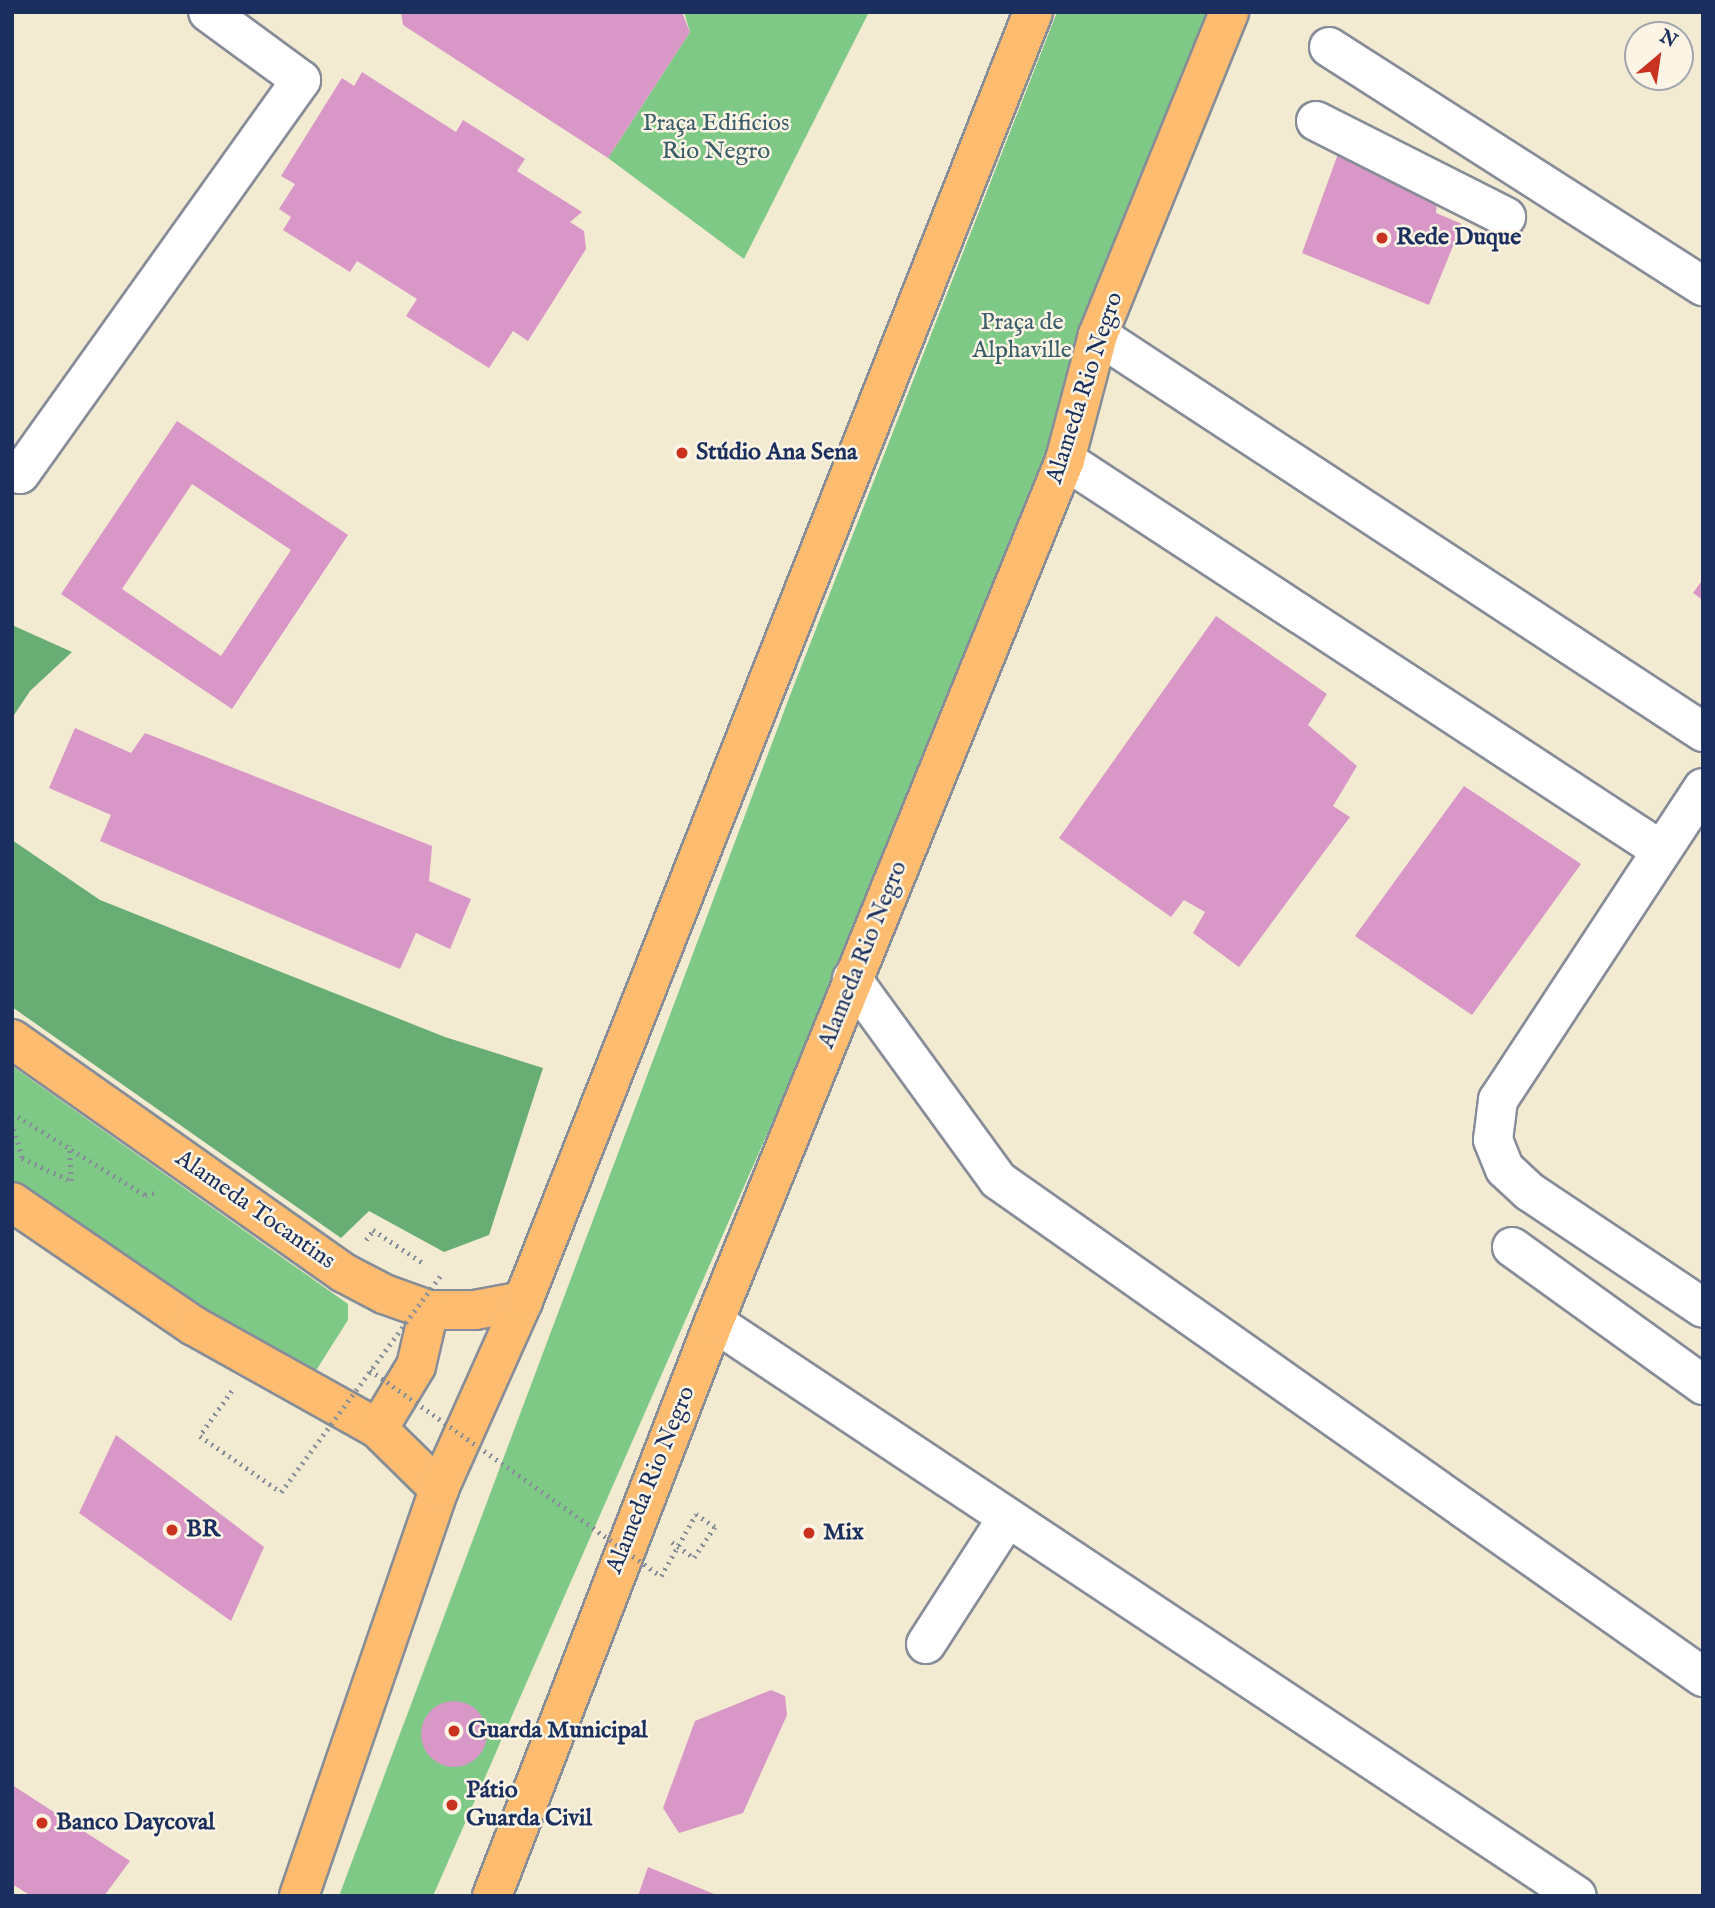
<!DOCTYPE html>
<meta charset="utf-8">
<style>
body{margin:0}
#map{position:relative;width:1715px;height:1908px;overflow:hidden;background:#f2ebd2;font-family:"IM FELL English",serif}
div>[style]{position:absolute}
.green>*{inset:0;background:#7fc987}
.forest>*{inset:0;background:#67ad74}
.building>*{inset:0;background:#d897c7}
.round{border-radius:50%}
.path>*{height:4.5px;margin-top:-2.25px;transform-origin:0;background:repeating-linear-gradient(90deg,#868d98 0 2px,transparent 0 7px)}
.roads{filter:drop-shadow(2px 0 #868d98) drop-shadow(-2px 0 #868d98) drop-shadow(0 2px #868d98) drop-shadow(0 -2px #868d98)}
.minor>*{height:38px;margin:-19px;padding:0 19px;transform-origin:19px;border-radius:19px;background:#fff}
.major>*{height:38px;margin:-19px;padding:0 19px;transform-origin:19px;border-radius:19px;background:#fdbc70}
.path-bridge>*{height:4.5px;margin-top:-2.25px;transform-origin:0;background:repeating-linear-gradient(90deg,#868d98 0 2px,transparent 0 7px)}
.dots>*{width:19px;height:19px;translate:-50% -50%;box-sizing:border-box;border:4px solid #fcf5e5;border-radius:50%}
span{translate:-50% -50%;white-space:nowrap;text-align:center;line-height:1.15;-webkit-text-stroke:5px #fcf5e5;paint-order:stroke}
.park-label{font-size:24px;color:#395d6a}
.poi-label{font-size:24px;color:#1b2f5e;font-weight:700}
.left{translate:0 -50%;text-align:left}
.street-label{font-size:24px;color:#1b2f5e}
.frame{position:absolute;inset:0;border:14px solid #1b2f5e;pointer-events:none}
.north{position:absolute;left:1624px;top:21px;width:70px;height:70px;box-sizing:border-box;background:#fcf5e5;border:2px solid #a2a6af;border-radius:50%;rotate:29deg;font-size:19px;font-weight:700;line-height:28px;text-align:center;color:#1b2f5e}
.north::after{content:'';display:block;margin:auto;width:24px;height:32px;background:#c8321e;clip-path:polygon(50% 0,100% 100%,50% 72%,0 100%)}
</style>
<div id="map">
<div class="green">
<i style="clip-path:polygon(684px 12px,869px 12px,744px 259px,608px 158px,690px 32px)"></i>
<i style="clip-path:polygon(1057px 12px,1229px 12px,1105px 363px,433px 1896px,339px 1896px,789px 698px)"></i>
<i style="clip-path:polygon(12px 1066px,348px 1304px,348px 1320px,310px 1380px,12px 1182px)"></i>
</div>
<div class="forest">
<i style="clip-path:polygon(12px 625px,72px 652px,30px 691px,12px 718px)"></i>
<i style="clip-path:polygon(12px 840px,100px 900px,445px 1037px,543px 1068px,489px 1235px,444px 1252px,369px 1211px,341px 1238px,12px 1007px)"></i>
</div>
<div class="building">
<i style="clip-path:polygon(401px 12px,682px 12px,690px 32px,608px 158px,403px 25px)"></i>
<i style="clip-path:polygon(362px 72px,456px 132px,463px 120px,525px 159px,517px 171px,582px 212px,570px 222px,584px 231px,586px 249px,528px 341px,513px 331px,489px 368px,406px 316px,417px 299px,357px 261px,350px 272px,283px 230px,291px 217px,279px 209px,295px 184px,281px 176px,342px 78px,354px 86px)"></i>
<i style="clip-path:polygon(1338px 154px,1438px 192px,1436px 213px,1462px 224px,1429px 305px,1302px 253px)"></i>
<i style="clip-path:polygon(evenodd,177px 421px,348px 535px,232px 709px,61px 594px,177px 421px,192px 484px,291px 550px,221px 656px,122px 589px,192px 484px)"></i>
<i style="clip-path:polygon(1703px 579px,1703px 600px,1693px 593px)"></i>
<i style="clip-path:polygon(1216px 616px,1327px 694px,1308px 725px,1357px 766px,1333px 806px,1350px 817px,1239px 967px,1193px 933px,1205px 912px,1184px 900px,1171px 917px,1059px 838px)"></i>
<i style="clip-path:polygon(75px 728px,131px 753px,145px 733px,432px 846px,429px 881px,471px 899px,450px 949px,416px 933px,400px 969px,100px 841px,111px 815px,49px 788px)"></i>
<i style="clip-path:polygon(1464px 786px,1581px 864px,1472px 1015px,1355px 936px)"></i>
<i style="clip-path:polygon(116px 1435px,264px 1547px,231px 1621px,79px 1513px)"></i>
<i style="clip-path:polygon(771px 1690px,785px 1696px,787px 1715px,743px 1813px,679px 1833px,663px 1808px,695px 1721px)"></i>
<i class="round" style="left:421px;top:1701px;width:66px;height:66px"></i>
<i style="clip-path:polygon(12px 1785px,130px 1861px,104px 1896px,31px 1896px,12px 1884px)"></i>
<i style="clip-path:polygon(648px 1867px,719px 1896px,638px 1896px)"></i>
</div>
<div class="path">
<i style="left:12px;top:1113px;width:156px;rotate:31.7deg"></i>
<i style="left:145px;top:1195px;width:13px;rotate:-13deg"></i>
<i style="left:12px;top:1122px;width:37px;rotate:74deg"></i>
<i style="left:22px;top:1158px;width:54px;rotate:25.1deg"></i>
<i style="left:71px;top:1181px;width:36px;rotate:-93deg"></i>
<i style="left:366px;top:1240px;width:12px;rotate:-55deg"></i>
<i style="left:373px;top:1230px;width:60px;rotate:33.4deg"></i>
<i style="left:232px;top:1391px;width:55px;rotate:125.4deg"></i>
<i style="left:200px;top:1436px;width:98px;rotate:34.7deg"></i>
<i style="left:672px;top:1542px;width:27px;rotate:36deg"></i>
</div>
<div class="roads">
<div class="minor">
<i style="left:1329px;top:47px;width:444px;rotate:32.6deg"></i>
<i style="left:1316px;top:121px;width:213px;rotate:26.8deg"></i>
<i style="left:1098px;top:335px;width:724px;rotate:33.27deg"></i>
<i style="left:1065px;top:460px;width:710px;rotate:33.22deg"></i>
<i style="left:12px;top:469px;width:9px;rotate:32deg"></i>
<i style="left:20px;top:474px;width:484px;rotate:-54.5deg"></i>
<i style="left:301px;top:80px;width:115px;rotate:-143.8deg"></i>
<i style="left:1703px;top:788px;width:373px;rotate:123.3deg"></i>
<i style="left:1498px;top:1100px;width:40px;rotate:97.1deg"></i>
<i style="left:1493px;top:1140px;width:31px;rotate:68deg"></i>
<i style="left:1505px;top:1169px;width:34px;rotate:43deg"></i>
<i style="left:1530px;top:1192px;width:208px;rotate:33.8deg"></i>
<i style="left:852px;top:979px;width:248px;rotate:54deg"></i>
<i style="left:998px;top:1180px;width:863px;rotate:35.18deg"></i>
<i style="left:1512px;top:1247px;width:236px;rotate:35.8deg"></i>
<i style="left:714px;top:1322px;width:1036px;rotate:33.63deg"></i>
<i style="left:926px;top:1644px;width:148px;rotate:-57.2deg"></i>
</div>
<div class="major">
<i style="left:12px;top:1039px;width:406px;rotate:35.2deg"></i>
<i style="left:344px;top:1273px;width:45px;rotate:27.7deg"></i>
<i style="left:384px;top:1294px;width:48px;rotate:19.6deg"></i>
<i style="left:429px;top:1310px;width:46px"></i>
<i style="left:475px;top:1310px;width:49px;rotate:-10.6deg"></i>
<i style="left:12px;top:1202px;width:220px;rotate:34.3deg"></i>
<i style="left:194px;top:1326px;width:211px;rotate:29.2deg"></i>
<i style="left:378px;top:1429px;width:86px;rotate:44.5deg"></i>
<i style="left:378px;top:1429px;width:74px;rotate:-58.9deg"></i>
<i style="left:416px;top:1366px;width:57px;rotate:-76.9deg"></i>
<i style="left:299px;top:1896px;width:430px;rotate:-71deg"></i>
<i style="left:439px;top:1489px;width:206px;rotate:-65.9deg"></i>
<i style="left:523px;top:1301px;width:1386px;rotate:-68.41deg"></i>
<i style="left:492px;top:1896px;width:615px;rotate:-68.86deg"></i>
<i style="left:714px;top:1322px;width:931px;rotate:-67.84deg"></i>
<i style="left:1065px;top:460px;width:129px;rotate:-75.2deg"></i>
<i style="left:1098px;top:335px;width:349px;rotate:-67.9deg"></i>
</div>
</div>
<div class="path-bridge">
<i style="left:370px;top:1370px;width:357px;rotate:35.3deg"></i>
<i style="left:661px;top:1576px;width:71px;rotate:-60.6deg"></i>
<i style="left:696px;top:1514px;width:23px;rotate:34deg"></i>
<i style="left:715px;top:1527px;width:37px;rotate:124deg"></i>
<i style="left:281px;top:1492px;width:270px;rotate:-53.6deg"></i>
</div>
<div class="dots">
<i style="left:1382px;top:238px;background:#c8321e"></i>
<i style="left:682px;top:453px;background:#c8321e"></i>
<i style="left:172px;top:1530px;background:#c8321e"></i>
<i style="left:809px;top:1533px;background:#c8321e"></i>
<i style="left:454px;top:1731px;background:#c8321e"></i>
<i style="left:452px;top:1805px;background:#c8321e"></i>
<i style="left:42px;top:1823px;background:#c8321e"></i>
</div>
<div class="park-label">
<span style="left:716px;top:138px">Praça Edificios<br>Rio Negro</span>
<span style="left:1022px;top:337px">Praça de<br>Alphaville</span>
</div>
<div class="poi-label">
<span class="left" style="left:1396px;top:238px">Rede Duque</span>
<span class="left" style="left:696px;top:453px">Stúdio Ana Sena</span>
<span class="left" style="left:186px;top:1530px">BR</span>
<span class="left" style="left:823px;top:1533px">Mix</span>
<span class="left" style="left:468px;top:1731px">Guarda Municipal</span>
<span class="left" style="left:466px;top:1805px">Pátio<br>Guarda Civil</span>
<span class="left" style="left:56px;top:1823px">Banco Daycoval</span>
</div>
<div class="street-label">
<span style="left:1085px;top:388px;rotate:-72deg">Alameda Rio Negro</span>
<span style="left:863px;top:955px;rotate:-68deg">Alameda Rio Negro</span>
<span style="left:255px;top:1210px;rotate:35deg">Alameda Tocantins</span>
<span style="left:651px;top:1480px;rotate:-68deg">Alameda Rio Negro</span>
</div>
<div class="frame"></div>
<div class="north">N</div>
</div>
